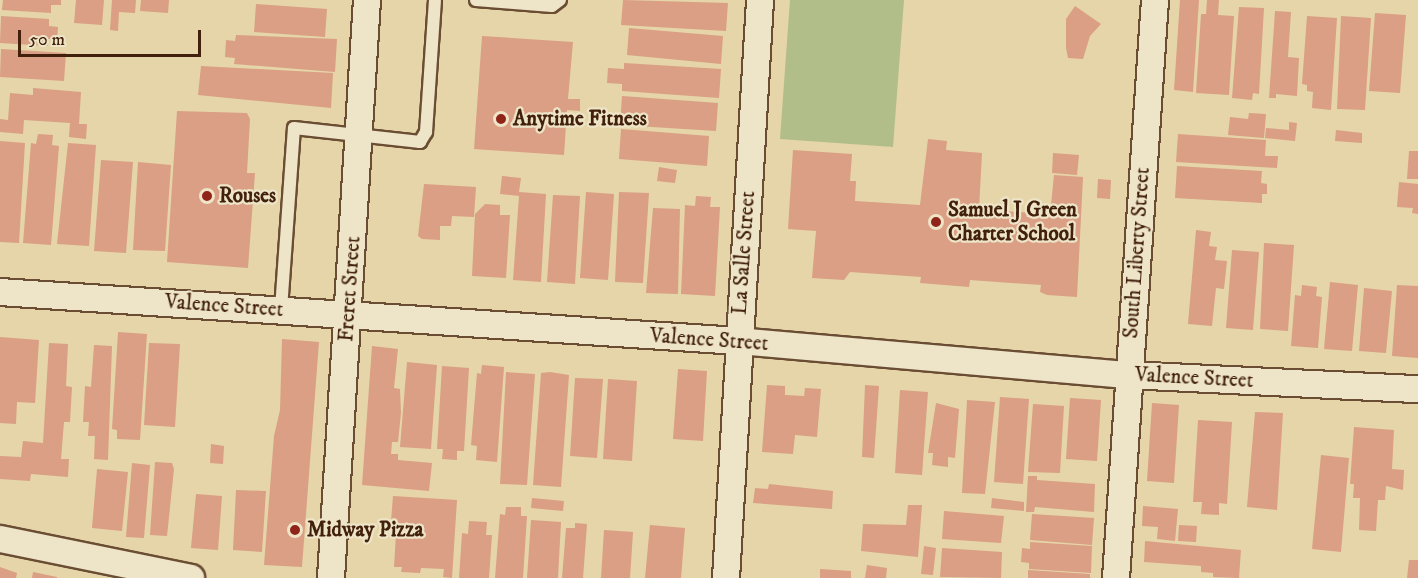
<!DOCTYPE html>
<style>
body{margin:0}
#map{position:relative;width:1418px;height:578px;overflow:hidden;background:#e5d5a9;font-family:"IM FELL DW Pica",serif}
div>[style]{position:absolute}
.green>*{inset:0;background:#b2be8a}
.building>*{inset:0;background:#da9f84}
.roads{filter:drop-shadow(2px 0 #6a4d33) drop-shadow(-2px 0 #6a4d33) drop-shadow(0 2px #6a4d33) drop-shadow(0 -2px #6a4d33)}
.lane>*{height:12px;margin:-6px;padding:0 6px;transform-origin:6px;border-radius:6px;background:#eee4c7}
.street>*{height:26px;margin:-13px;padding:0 13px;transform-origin:13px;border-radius:13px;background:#eee4c7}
.dots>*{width:16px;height:16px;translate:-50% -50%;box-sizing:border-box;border:3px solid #eee4c7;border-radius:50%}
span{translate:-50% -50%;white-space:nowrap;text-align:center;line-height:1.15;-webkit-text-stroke:4.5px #eee4c7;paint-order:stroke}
.poi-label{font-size:21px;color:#41200c;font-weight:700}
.left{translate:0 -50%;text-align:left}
.street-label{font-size:21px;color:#41200c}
.scale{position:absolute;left:18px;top:30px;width:183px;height:27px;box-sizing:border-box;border:3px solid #41200c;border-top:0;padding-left:8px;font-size:18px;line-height:21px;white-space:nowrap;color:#41200c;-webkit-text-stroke:4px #eee4c7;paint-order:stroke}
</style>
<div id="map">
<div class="green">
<i style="clip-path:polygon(790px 0,904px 0,893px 147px,780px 139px)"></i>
</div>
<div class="building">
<i style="clip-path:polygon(3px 0,61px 0,61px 5px,51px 5px,51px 13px,2px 10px)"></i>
<i style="clip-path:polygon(76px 0,104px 0,102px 25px,74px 23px)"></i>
<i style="clip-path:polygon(112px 0,136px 0,135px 13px,119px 12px,118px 31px,110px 30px)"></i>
<i style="clip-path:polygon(141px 0,169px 0,168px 13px,140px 11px)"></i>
<i style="clip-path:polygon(623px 0,728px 3px,726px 31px,621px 25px)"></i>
<i style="clip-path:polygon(1180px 0,1199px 0,1193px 92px,1174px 90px)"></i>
<i style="clip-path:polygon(1207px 0,1219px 0,1218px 15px,1234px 16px,1229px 95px,1196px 93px,1201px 14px,1206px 14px)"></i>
<i style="clip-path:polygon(256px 4px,327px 9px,325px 37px,254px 32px)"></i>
<i style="clip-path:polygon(1075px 6px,1101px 24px,1090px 36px,1083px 59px,1068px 58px,1066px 48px,1066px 19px)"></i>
<i style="clip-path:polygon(1239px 7px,1264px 8px,1259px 94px,1253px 93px,1252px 100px,1232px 98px)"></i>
<i style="clip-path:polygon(1275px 11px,1291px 12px,1288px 57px,1299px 58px,1297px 96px,1276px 94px,1276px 98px,1269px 98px)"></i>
<i style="clip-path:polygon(1375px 13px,1406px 15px,1400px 93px,1369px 91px)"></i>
<i style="clip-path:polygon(1px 16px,49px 19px,49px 26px,58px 27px,57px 40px,48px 39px,48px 46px,0 43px)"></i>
<i style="clip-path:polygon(1307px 16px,1337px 18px,1331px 110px,1312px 108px,1313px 92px,1307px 91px,1307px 85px,1302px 84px)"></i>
<i style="clip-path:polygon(1341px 16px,1371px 18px,1365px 110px,1337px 109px)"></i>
<i style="clip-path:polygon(629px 28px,723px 36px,721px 64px,627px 55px)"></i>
<i style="clip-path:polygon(236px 35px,337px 39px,335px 72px,234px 64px,235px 58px,225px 57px,226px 40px,235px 41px)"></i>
<i style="clip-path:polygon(482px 36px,573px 42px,568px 99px,580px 99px,580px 111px,567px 110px,564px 155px,474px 149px)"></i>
<i style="clip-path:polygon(1px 49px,66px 53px,64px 81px,0 77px)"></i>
<i style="clip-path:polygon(624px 63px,721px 69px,719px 98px,622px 91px,622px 84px,607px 83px,608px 68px,624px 69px)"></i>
<i style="clip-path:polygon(201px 66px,333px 73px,331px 108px,198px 95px)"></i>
<i style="clip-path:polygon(33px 88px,81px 92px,79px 124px,87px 124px,86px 139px,69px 137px,70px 123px,24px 120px,23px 134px,0 132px,0 119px,8px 120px,10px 93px,33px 95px)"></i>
<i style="clip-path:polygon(622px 96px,718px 103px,716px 131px,620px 125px)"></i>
<i style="clip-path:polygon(177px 111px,247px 113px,250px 119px,247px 173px,255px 173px,248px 268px,167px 262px)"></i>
<i style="clip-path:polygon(1249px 113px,1266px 114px,1264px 138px,1228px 135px,1230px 117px,1248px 119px)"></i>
<i style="clip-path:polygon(1289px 122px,1297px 123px,1295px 141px,1265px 138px,1266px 128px,1289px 130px)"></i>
<i style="clip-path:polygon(621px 129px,709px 136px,707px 166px,619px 159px)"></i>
<i style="clip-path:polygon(1336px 130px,1362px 133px,1362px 143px,1335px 141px)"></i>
<i style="clip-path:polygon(38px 134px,53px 135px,52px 145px,59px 146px,51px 245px,23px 243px,31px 143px,36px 144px)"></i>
<i style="clip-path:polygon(1178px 134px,1266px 140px,1265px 156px,1278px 156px,1277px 168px,1176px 162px)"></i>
<i style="clip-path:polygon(928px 139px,947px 141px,946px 150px,982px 153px,979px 209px,1045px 214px,1046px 204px,1051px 205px,1054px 175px,1083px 177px,1077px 297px,1047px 295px,1040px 292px,1041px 285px,970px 280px,969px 287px,920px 283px,921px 277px,850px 272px,844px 280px,812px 278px,816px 231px,788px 229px,793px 150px,852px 154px,850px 181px,856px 181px,855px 201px,920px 205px)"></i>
<i style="clip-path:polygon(0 141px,25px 143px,19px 243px,0 242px)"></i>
<i style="clip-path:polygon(68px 143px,96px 145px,89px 246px,57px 244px)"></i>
<i style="clip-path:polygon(1409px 151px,1418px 151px,1418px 179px,1407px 179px)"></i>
<i style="clip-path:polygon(1053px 153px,1079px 155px,1077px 175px,1052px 173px)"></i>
<i style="clip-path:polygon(101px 160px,133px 162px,126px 253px,94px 251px)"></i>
<i style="clip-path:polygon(138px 162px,171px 165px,165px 251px,133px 250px)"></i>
<i style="clip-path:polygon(1177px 166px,1262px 171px,1261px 183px,1267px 184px,1267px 194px,1262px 194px,1262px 203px,1175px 198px)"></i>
<i style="clip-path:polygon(659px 167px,677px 170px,675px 183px,657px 181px)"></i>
<i style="clip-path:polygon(502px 176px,521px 178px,519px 192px,546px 194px,541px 282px,513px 280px,519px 196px,500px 194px)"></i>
<i style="clip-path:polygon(1098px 179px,1111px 180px,1110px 199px,1097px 198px)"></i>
<i style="clip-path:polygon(1399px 182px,1418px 184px,1418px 214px,1412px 213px,1413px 208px,1397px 207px)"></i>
<i style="clip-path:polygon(424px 184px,476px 187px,474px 217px,452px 216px,451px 226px,440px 226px,440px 240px,422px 239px,418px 236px)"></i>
<i style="clip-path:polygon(586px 192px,614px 194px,608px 280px,580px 278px)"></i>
<i style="clip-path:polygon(619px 192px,649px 193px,643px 283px,615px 282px)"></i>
<i style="clip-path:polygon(553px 195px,580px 196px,575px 284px,547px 282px)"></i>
<i style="clip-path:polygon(696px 196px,711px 197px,710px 207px,720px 207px,715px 296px,681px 294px,685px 205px,695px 206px)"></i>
<i style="clip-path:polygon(485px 204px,500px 205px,500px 215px,510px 215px,506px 278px,472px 276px,475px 214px)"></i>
<i style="clip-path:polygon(653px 208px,680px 209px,678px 294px,646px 293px)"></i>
<i style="clip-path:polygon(1196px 230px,1211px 232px,1209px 246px,1217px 247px,1215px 260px,1227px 261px,1224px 289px,1216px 288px,1212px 326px,1188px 324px)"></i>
<i style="clip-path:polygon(1264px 243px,1294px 245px,1288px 331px,1260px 329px)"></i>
<i style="clip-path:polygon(1232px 250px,1259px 252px,1253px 330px,1226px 328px)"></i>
<i style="clip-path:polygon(1330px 282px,1358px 285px,1352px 351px,1324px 349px)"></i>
<i style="clip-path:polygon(1302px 285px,1317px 287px,1316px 296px,1322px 297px,1318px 348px,1291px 346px,1295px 295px,1301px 296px)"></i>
<i style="clip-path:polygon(1397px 285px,1418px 286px,1418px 358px,1392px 356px)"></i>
<i style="clip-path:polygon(1364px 288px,1392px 291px,1386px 353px,1359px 351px)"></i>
<i style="clip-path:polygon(118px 332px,147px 334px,140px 440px,117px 439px,117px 430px,112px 429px)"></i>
<i style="clip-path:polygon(0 337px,39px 340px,35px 403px,17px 402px,16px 424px,0 423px)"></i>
<i style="clip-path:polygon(282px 339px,319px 342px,302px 567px,264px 565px,274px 436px,280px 410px)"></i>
<i style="clip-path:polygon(49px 343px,68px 344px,66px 386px,72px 387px,70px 422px,64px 422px,61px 459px,69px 459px,68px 477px,31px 474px,30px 481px,0 479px,0 456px,21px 457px,23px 441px,43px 443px)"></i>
<i style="clip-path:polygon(149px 343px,180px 344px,175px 427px,144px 425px)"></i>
<i style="clip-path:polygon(94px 345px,112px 346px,108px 460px,94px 459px,95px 436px,88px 436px,89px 422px,83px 422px,85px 386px,91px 387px)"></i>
<i style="clip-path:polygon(372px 346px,398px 349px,394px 388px,400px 389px,401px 413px,398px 442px,392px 442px,391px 454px,398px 454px,398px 460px,432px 463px,429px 491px,362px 485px)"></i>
<i style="clip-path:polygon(407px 362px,437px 365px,431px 449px,400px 447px)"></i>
<i style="clip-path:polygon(482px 365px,504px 367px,497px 462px,476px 460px,477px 446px,471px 445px,477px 373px,481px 374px)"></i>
<i style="clip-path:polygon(442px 366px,469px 368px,464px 451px,457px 451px,457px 460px,442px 459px,443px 449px,437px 449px)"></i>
<i style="clip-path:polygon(678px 369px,707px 371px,703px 441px,673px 439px)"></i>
<i style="clip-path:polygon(506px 372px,535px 374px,527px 485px,500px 484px)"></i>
<i style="clip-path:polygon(550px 372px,569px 375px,561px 487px,533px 485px,541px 373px)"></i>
<i style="clip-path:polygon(575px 378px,603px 379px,597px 458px,570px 456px)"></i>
<i style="clip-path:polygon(608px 379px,637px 381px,632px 461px,603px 459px)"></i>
<i style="clip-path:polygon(767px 385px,785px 386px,785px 395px,804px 396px,805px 388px,821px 389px,817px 437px,795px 435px,793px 454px,762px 452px)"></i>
<i style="clip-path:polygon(865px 385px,879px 386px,874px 458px,862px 457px)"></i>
<i style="clip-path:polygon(900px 390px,928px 392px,922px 475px,895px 473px)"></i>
<i style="clip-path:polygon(1000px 397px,1029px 399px,1023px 484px,994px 482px)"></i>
<i style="clip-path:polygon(1070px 398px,1101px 400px,1097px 461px,1066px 459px)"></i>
<i style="clip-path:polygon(967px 400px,995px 402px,985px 494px,962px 493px)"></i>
<i style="clip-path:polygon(936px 403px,959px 409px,955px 458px,948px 457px,948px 467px,932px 465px,933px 453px,928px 453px)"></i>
<i style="clip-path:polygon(1152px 403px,1179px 405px,1174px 483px,1147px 481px)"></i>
<i style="clip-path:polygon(1033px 404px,1064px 406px,1060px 473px,1028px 472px)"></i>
<i style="clip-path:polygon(1255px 412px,1283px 413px,1277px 510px,1247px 507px)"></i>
<i style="clip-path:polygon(1198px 420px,1232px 422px,1227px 504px,1219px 503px,1219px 515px,1201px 514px,1202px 502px,1193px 502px)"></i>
<i style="clip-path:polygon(1354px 427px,1394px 430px,1392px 469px,1404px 470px,1403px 490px,1386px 486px,1385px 500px,1378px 500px,1376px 531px,1359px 530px,1360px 498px,1353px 498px,1354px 484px,1350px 484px)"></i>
<i style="clip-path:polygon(211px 444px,224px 446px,223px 464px,210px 463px)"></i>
<i style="clip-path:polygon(1321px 455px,1349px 458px,1341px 552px,1312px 549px)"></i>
<i style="clip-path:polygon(155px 462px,172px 463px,174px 469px,167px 536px,150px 535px)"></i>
<i style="clip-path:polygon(132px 463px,150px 465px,144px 538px,126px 537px)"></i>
<i style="clip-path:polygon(97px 469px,128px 472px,122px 531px,92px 528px)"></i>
<i style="clip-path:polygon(1028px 476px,1037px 476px,1037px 480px,1095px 484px,1094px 512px,1035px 507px,1034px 512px,1026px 512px)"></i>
<i style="clip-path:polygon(769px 484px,833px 491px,832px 509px,753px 503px,755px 488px,768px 489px)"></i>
<i style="clip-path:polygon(236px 490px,266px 491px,262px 552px,233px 550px)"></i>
<i style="clip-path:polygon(196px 494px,222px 496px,218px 550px,191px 548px)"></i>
<i style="clip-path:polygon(393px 496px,457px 500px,452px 578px,443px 577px,444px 569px,421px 568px,420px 573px,401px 572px,402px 567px,394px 567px,396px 534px,390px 534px)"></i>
<i style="clip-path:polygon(532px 498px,564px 501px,563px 511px,531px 508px)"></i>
<i style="clip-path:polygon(992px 498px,1024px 502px,1024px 511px,991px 508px)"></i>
<i style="clip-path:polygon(908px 505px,922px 505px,918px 557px,861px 551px,863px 524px,906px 525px)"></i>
<i style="clip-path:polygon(1143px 506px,1178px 509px,1175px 541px,1157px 539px,1158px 527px,1142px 526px)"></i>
<i style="clip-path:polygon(506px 507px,521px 507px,521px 516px,527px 516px,523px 578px,495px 578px,500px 514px,505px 515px)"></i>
<i style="clip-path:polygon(944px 511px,1004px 516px,1001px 543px,942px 539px)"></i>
<i style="clip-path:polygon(1032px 514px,1094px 518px,1092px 545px,1030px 540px)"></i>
<i style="clip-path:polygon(531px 520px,561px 522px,558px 578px,527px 578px)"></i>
<i style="clip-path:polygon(469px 521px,487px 522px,486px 535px,492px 535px,489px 578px,459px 578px,462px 533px,468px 534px)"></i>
<i style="clip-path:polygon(575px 523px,587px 524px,583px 578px,562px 578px,566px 528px,575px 528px)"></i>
<i style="clip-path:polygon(650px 525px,685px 528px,681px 578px,645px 578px)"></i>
<i style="clip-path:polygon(1179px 525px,1197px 526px,1196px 542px,1178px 541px)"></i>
<i style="clip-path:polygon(604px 530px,633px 532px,630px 578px,601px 578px)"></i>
<i style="clip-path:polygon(1145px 541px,1241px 550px,1239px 578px,1213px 577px,1213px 573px,1201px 572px,1201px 566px,1144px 562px)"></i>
<i style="clip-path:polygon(1030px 542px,1092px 546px,1091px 573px,1029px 569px,1029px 563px,1021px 562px,1022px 548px,1030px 549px)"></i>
<i style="clip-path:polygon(924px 546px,936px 548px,933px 575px,921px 574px)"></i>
<i style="clip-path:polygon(942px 548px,1002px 552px,1001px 578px,940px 577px)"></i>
<i style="clip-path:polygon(1409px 560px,1418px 560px,1418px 578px,1407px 578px)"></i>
<i style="clip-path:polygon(867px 565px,887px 568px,886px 578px,865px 578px)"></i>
<i style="clip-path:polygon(0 567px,17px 573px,16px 578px,0 578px)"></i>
<i style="clip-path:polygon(820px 569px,851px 571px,851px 578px,820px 578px)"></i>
<i style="clip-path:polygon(1028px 570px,1090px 574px,1090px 578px,1028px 578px)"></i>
<i style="clip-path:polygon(33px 572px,57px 577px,57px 578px,32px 578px)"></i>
</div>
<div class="roads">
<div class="lane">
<i style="left:476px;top:0;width:76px;rotate:4.5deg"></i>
<i style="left:552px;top:6px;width:10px;rotate:-37deg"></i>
<i style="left:281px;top:309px;width:181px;rotate:-85.9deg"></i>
<i style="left:294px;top:128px;width:127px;rotate:6.3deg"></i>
<i style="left:420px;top:142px;width:12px;rotate:-59deg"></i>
<i style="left:426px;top:132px;width:132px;rotate:-86.1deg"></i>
</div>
<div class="street">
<i style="left:0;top:292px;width:740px;rotate:3.8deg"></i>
<i style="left:738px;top:341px;width:391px;rotate:5deg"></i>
<i style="left:1128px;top:375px;width:290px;rotate:2.8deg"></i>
<i style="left:0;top:539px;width:195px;rotate:11.5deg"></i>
<i style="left:331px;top:578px;width:579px;rotate:-86.44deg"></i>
<i style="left:726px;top:578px;width:579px;rotate:-86.63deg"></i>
<i style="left:1116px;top:578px;width:579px;rotate:-86.14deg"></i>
</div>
</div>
<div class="dots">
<i style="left:501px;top:119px;background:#8f2418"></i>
<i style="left:207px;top:196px;background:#8f2418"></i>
<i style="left:936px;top:222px;background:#8f2418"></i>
<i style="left:295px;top:530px;background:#8f2418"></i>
</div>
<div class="poi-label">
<span class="left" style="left:513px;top:119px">Anytime Fitness</span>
<span class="left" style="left:219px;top:196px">Rouses</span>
<span class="left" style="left:948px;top:222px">Samuel J Green<br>Charter School</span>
<span class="left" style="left:307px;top:530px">Midway Pizza</span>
</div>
<div class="street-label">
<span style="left:744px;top:253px;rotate:-86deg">La Salle Street</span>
<span style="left:1137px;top:253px;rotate:-86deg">South Liberty Street</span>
<span style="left:350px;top:289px;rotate:-86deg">Freret Street</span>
<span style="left:224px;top:306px;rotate:4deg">Valence Street</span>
<span style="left:709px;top:340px;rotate:4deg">Valence Street</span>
<span style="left:1194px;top:378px;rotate:3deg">Valence Street</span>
</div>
<div class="scale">50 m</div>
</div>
